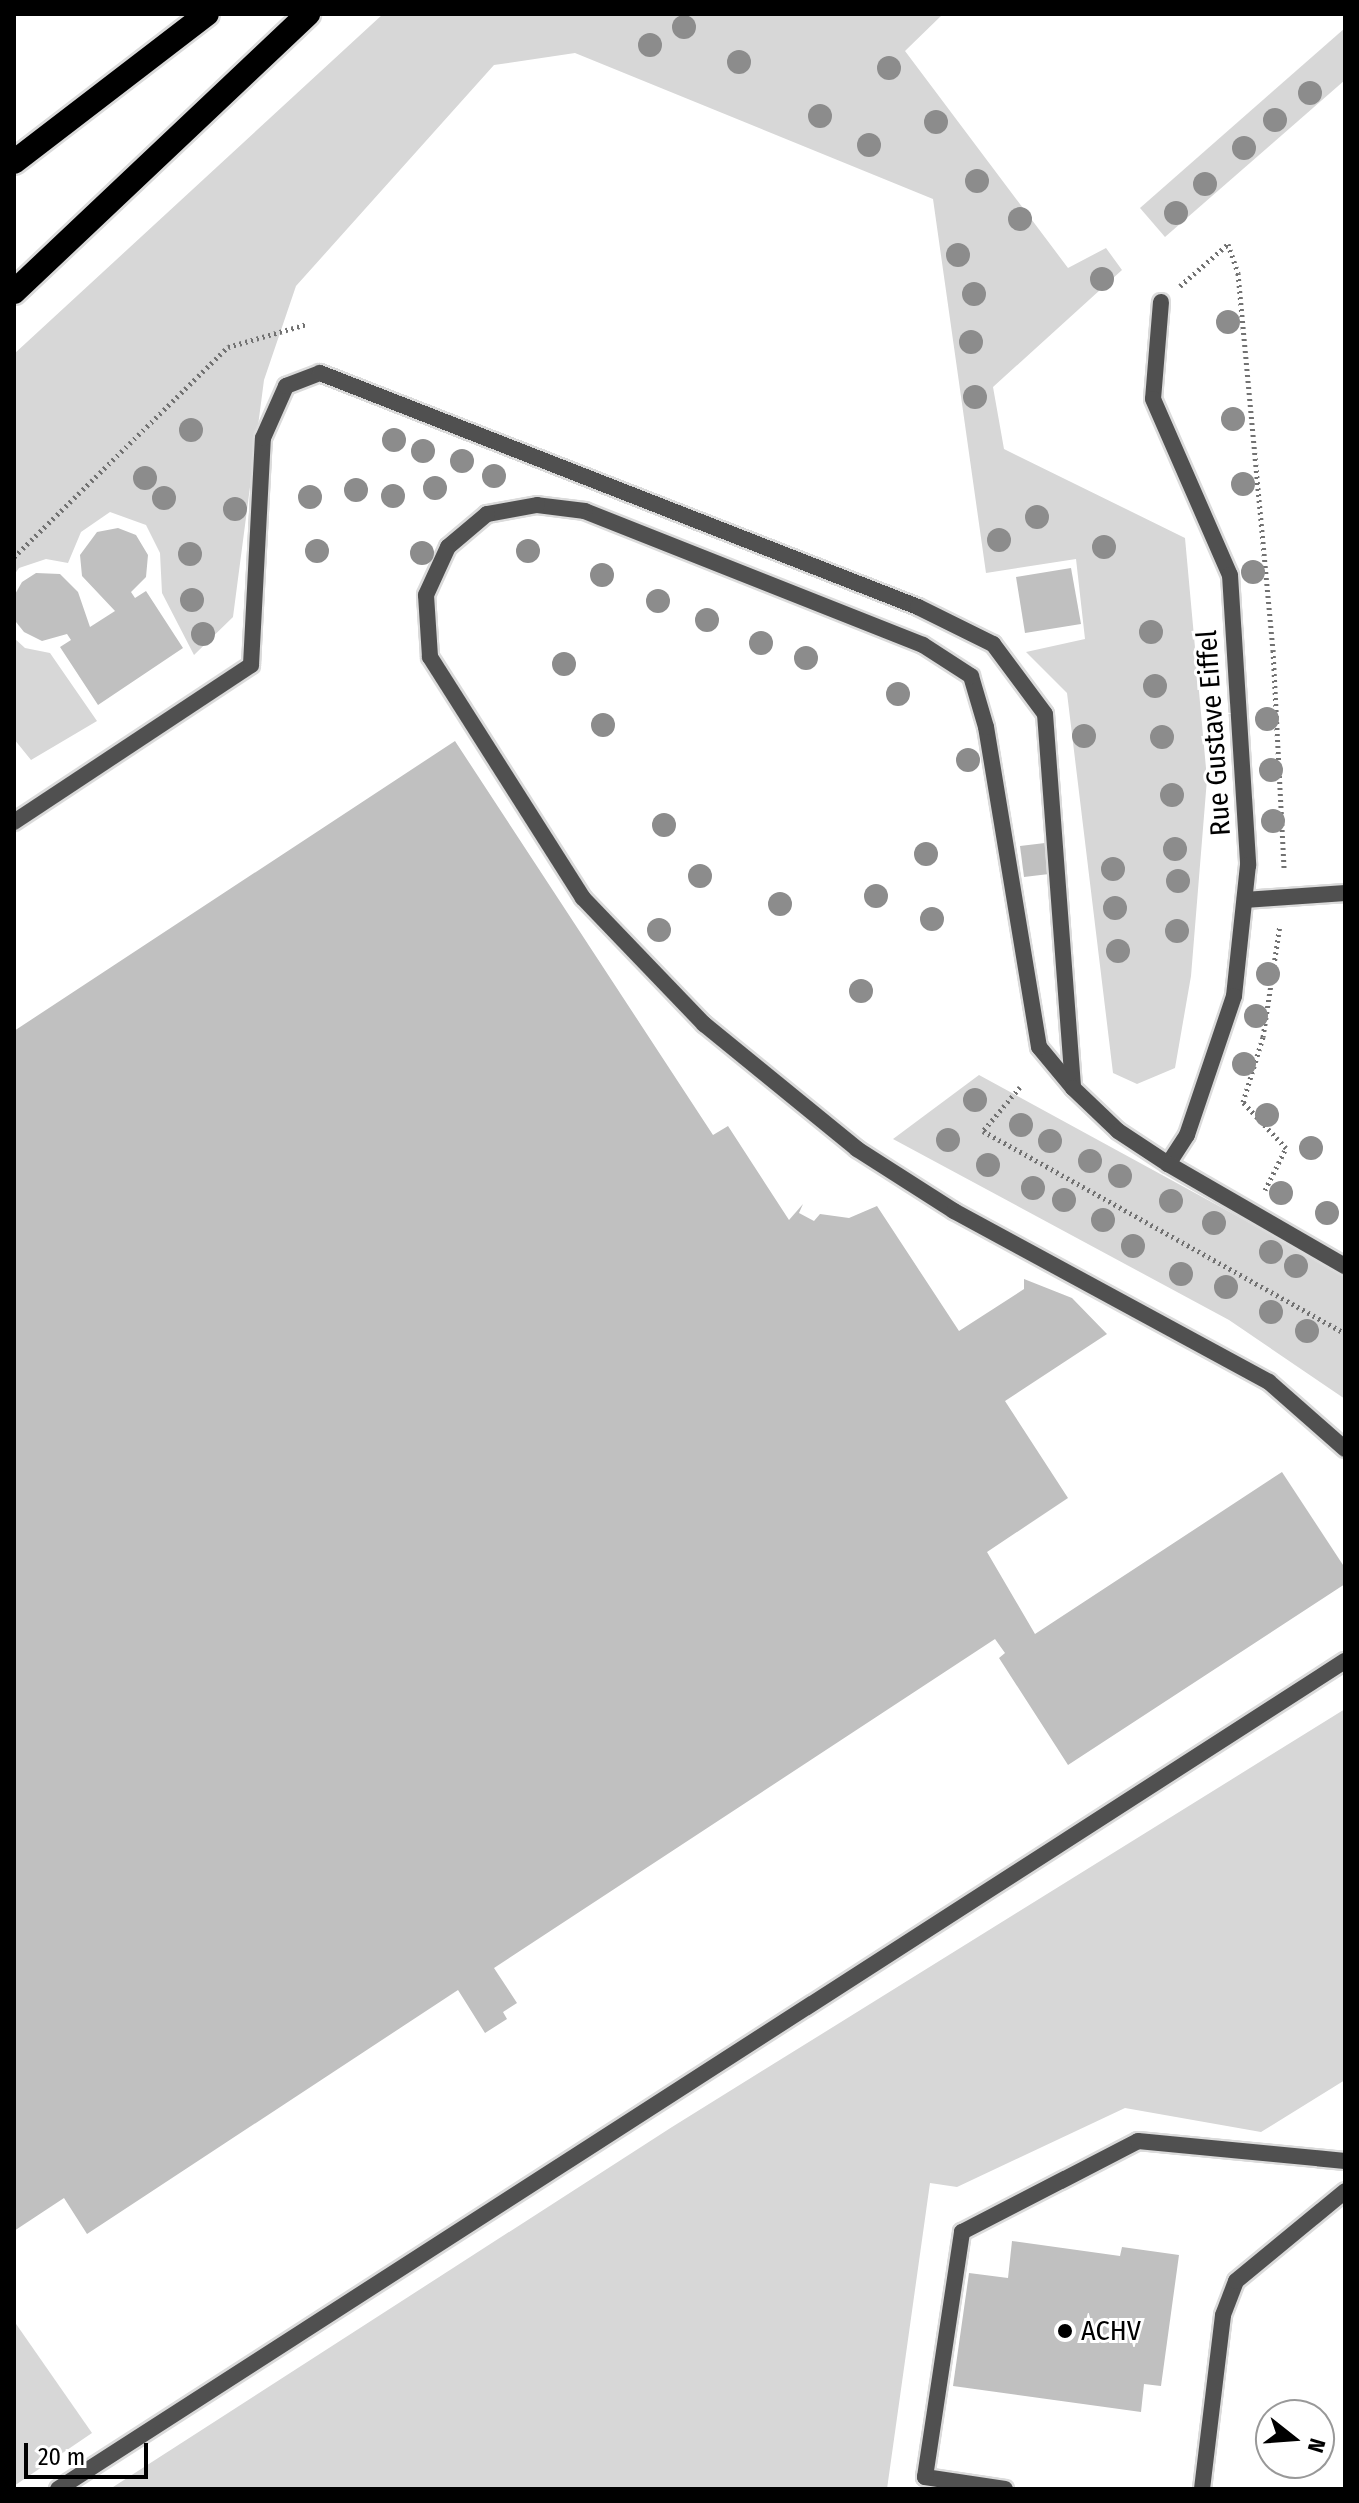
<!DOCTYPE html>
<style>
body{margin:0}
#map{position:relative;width:1359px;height:2503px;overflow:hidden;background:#fff;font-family:"Fira Sans Condensed",sans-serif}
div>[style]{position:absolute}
.green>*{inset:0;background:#d7d7d7}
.building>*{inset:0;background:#c0c0c0}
.path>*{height:5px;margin-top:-2.5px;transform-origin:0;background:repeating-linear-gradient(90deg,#727272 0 2px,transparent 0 6px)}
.roads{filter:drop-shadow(2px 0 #dbdbdb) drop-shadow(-2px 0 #dbdbdb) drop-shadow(0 2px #dbdbdb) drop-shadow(0 -2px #dbdbdb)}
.service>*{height:16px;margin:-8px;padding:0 8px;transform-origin:8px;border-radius:8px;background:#505050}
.minor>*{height:16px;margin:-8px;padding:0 8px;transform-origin:8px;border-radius:8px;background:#505050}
.motorway>*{height:24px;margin:-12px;padding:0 12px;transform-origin:12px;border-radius:12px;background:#000}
.trees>*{width:24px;height:24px;margin:-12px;border-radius:50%;background:#8c8c8c}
.dots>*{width:22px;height:22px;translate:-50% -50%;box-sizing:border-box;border:4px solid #fff;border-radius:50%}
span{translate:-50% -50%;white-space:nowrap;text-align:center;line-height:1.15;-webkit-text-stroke:6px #fff;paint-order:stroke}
.street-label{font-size:28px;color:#000}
.poi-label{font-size:28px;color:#000}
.left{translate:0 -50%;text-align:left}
.frame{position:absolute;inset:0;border:16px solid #000;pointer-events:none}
.north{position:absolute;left:1255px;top:2399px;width:80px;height:80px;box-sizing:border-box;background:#fff;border:2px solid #999;border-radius:50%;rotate:107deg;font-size:22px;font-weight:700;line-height:32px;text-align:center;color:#000}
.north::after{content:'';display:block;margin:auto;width:28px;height:36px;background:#000;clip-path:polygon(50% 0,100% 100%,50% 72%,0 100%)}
.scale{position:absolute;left:24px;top:2443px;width:124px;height:36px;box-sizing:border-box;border:4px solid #000;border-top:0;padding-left:10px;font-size:24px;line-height:28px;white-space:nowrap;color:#000;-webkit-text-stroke:6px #fff;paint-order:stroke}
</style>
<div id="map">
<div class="green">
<i style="clip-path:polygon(383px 14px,943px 14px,905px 51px,1068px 268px,1106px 248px,1122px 270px,993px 387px,1004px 449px,1185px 538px,1207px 779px,1191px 976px,1175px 1068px,1137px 1084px,1113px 1073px,1067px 693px,1026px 652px,1085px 639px,1076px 559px,986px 573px,933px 199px,575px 53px,494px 65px,296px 286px,264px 380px,233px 617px,194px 655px,162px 593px,160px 553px,146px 525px,110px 512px,81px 532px,68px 563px,46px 559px,19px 568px,14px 575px,14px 354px)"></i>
<i style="clip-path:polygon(1345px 28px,1345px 80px,1165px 237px,1140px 208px)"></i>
<i style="clip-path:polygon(14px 638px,25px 648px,50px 653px,97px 721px,31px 760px,14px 739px)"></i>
<i style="clip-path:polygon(979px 1075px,1345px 1275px,1345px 1399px,1229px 1320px,893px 1139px)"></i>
<i style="clip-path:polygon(1345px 1709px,1345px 2080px,1261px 2132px,1125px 2108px,957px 2187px,930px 2183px,887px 2489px,110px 2489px,672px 2127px)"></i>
<i style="clip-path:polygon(14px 2321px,92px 2433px,14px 2486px)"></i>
</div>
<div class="building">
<i style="clip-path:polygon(118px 528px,136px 535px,148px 555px,146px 577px,131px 592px,135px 598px,146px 591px,183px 648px,98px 705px,60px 647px,71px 640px,67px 634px,42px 641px,24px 632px,16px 622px,14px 596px,22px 582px,36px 573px,60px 574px,78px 592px,90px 627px,115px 611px,82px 576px,80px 555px,97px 532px)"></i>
<i style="clip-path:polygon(1071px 568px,1081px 624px,1025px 633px,1016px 577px)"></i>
<i style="clip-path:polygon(455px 741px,713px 1135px,728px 1126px,789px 1220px,803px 1204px,799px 1213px,814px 1221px,820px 1214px,849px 1218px,877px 1206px,959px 1331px,1024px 1289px,1024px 1279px,1072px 1298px,1107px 1334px,1005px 1401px,1068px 1498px,987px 1552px,1035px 1634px,1282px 1472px,1345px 1568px,1345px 1584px,1068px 1765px,999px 1658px,1005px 1653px,995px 1639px,494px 1968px,517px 2003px,503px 2012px,507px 2019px,485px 2033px,458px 1990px,87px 2234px,64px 2198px,14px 2231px,14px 1031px)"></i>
<i style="clip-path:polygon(1045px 843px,1049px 874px,1024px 877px,1020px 846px)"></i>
<i style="clip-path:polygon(1012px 2241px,1120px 2256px,1122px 2247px,1179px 2255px,1161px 2386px,1144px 2384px,1141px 2412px,953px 2386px,969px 2273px,1008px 2278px)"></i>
</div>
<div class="path">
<i style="left:1180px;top:286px;width:64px;rotate:-41.2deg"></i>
<i style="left:1228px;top:244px;width:31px;rotate:71deg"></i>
<i style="left:1238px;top:273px;width:379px;rotate:84.7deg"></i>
<i style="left:1273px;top:650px;width:218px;rotate:87.1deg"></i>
<i style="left:14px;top:557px;width:300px;rotate:-44.5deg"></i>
<i style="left:228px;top:347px;width:82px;rotate:-16.2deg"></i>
<i style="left:1020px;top:1087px;width:57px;rotate:130.1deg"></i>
<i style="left:983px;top:1131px;width:415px;rotate:29.2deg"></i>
<i style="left:1265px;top:1190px;width:47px;rotate:-63.4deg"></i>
<i style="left:1286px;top:1148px;width:63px;rotate:-133.1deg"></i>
<i style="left:1243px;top:1102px;width:68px;rotate:-72.9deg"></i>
<i style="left:1263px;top:1037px;width:113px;rotate:-81.4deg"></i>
</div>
<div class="roads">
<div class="service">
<i style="left:14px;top:822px;width:284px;rotate:-33.5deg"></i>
<i style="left:251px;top:665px;width:227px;rotate:-87deg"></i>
<i style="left:263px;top:438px;width:57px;rotate:-66.1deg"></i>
<i style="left:286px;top:386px;width:36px;rotate:-21deg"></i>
<i style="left:320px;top:373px;width:642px;rotate:21.37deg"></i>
<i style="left:918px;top:607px;width:84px;rotate:26.3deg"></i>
<i style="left:993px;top:644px;width:87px;rotate:53.4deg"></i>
<i style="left:1045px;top:714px;width:375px;rotate:85.7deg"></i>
<i style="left:1245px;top:900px;width:100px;rotate:-4deg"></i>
<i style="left:1073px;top:1088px;width:53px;rotate:-129.7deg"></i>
<i style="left:1039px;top:1047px;width:324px;rotate:-99.4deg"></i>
<i style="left:986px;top:727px;width:53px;rotate:-106.4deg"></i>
<i style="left:971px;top:676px;width:57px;rotate:-147.1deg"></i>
<i style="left:923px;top:645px;width:364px;rotate:-158.4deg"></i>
<i style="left:585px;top:511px;width:48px;rotate:-172.9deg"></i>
<i style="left:537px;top:505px;width:51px;rotate:169.8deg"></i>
<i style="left:487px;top:514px;width:51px;rotate:139.8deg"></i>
<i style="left:448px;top:547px;width:53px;rotate:114.6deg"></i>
<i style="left:426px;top:595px;width:62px;rotate:86.3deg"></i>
<i style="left:430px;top:657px;width:285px;rotate:57.6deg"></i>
<i style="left:583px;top:898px;width:175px;rotate:46.2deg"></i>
<i style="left:704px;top:1024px;width:198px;rotate:39.2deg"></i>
<i style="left:857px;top:1149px;width:115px;rotate:32.6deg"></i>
<i style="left:954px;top:1211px;width:358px;rotate:28.5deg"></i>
<i style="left:1269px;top:1382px;width:101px;rotate:41.4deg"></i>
<i style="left:58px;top:2489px;width:1530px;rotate:-32.76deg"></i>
<i style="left:1005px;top:2489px;width:81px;rotate:-171.5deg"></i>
<i style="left:925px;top:2477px;width:248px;rotate:-81.4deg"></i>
<i style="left:962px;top:2232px;width:198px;rotate:-27.3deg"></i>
<i style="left:1138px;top:2141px;width:208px;rotate:5.5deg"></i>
<i style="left:1202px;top:2489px;width:175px;rotate:-83.1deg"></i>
<i style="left:1223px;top:2315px;width:36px;rotate:-69deg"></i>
<i style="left:1236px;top:2281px;width:141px;rotate:-39.5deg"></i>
</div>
<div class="minor">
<i style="left:1161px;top:302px;width:97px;rotate:94.7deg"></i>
<i style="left:1153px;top:399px;width:192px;rotate:66.4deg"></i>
<i style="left:1230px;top:575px;width:291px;rotate:86.4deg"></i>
<i style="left:1248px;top:865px;width:132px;rotate:96.1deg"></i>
<i style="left:1234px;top:996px;width:147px;rotate:108.7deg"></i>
<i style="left:1187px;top:1135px;width:35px;rotate:123deg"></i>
<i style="left:1073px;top:1088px;width:62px;rotate:43.7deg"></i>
<i style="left:1118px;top:1131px;width:60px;rotate:33.4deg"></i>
<i style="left:1168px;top:1164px;width:204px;rotate:30deg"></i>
</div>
<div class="motorway">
<i style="left:14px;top:162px;width:243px;rotate:-37.5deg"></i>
<i style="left:14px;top:292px;width:405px;rotate:-43.4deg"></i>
</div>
</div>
<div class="trees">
<i style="left:684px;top:27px"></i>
<i style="left:650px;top:45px"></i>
<i style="left:739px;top:62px"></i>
<i style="left:889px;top:68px"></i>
<i style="left:1310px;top:93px"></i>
<i style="left:820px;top:116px"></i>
<i style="left:1275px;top:120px"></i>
<i style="left:936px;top:122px"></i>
<i style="left:869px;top:145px"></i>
<i style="left:1244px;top:148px"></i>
<i style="left:977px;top:181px"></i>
<i style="left:1205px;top:184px"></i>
<i style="left:1176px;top:213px"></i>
<i style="left:1020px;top:219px"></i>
<i style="left:958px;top:255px"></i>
<i style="left:1102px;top:279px"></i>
<i style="left:974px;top:294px"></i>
<i style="left:1228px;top:322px"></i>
<i style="left:971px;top:342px"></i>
<i style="left:975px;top:397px"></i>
<i style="left:1233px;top:419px"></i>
<i style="left:191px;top:430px"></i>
<i style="left:394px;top:440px"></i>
<i style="left:423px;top:451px"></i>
<i style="left:462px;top:461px"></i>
<i style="left:494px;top:476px"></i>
<i style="left:145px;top:478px"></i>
<i style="left:1243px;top:484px"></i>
<i style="left:435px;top:488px"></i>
<i style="left:356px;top:490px"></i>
<i style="left:393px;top:496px"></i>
<i style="left:310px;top:497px"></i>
<i style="left:164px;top:498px"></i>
<i style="left:235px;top:509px"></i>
<i style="left:1037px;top:517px"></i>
<i style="left:999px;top:540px"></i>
<i style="left:1104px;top:547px"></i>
<i style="left:317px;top:551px"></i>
<i style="left:528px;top:551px"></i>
<i style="left:422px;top:553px"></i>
<i style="left:190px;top:554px"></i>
<i style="left:1253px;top:572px"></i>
<i style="left:602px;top:575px"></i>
<i style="left:192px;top:600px"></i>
<i style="left:658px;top:601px"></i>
<i style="left:707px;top:620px"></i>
<i style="left:1151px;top:632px"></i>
<i style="left:203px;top:634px"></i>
<i style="left:761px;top:643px"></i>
<i style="left:806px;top:658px"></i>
<i style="left:564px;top:664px"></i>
<i style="left:1155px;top:686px"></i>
<i style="left:898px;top:694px"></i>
<i style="left:1267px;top:719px"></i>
<i style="left:603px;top:725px"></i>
<i style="left:1084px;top:736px"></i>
<i style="left:1162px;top:737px"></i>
<i style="left:968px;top:760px"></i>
<i style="left:1271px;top:770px"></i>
<i style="left:1172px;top:795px"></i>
<i style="left:1273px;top:821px"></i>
<i style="left:664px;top:825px"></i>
<i style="left:1175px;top:849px"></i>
<i style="left:926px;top:854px"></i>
<i style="left:1113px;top:869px"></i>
<i style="left:700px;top:876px"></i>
<i style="left:1178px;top:881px"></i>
<i style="left:876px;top:896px"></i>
<i style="left:780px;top:904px"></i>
<i style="left:1115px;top:908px"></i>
<i style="left:932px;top:919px"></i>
<i style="left:659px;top:930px"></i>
<i style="left:1177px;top:931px"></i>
<i style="left:1118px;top:951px"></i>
<i style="left:1268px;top:974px"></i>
<i style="left:861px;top:991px"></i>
<i style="left:1256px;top:1016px"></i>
<i style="left:1244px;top:1064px"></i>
<i style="left:975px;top:1100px"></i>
<i style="left:1267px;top:1115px"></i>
<i style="left:1021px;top:1125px"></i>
<i style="left:948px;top:1140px"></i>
<i style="left:1050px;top:1141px"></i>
<i style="left:1311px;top:1148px"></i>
<i style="left:1090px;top:1161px"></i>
<i style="left:988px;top:1165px"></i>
<i style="left:1120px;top:1176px"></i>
<i style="left:1033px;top:1188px"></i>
<i style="left:1281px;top:1193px"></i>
<i style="left:1064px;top:1200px"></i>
<i style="left:1171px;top:1201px"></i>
<i style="left:1327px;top:1213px"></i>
<i style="left:1103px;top:1220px"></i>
<i style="left:1214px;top:1223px"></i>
<i style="left:1133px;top:1246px"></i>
<i style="left:1271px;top:1252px"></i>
<i style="left:1296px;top:1266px"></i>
<i style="left:1181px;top:1274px"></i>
<i style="left:1226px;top:1287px"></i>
<i style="left:1271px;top:1312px"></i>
<i style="left:1307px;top:1331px"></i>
</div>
<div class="dots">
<i style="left:1065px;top:2331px;background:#000"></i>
</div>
<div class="street-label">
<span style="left:1214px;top:733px;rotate:-94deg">Rue Gustave Eiffel</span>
</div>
<div class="poi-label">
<span class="left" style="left:1081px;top:2331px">ACHV</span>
</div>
<div class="frame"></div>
<div class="north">N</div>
<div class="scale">20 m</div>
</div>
